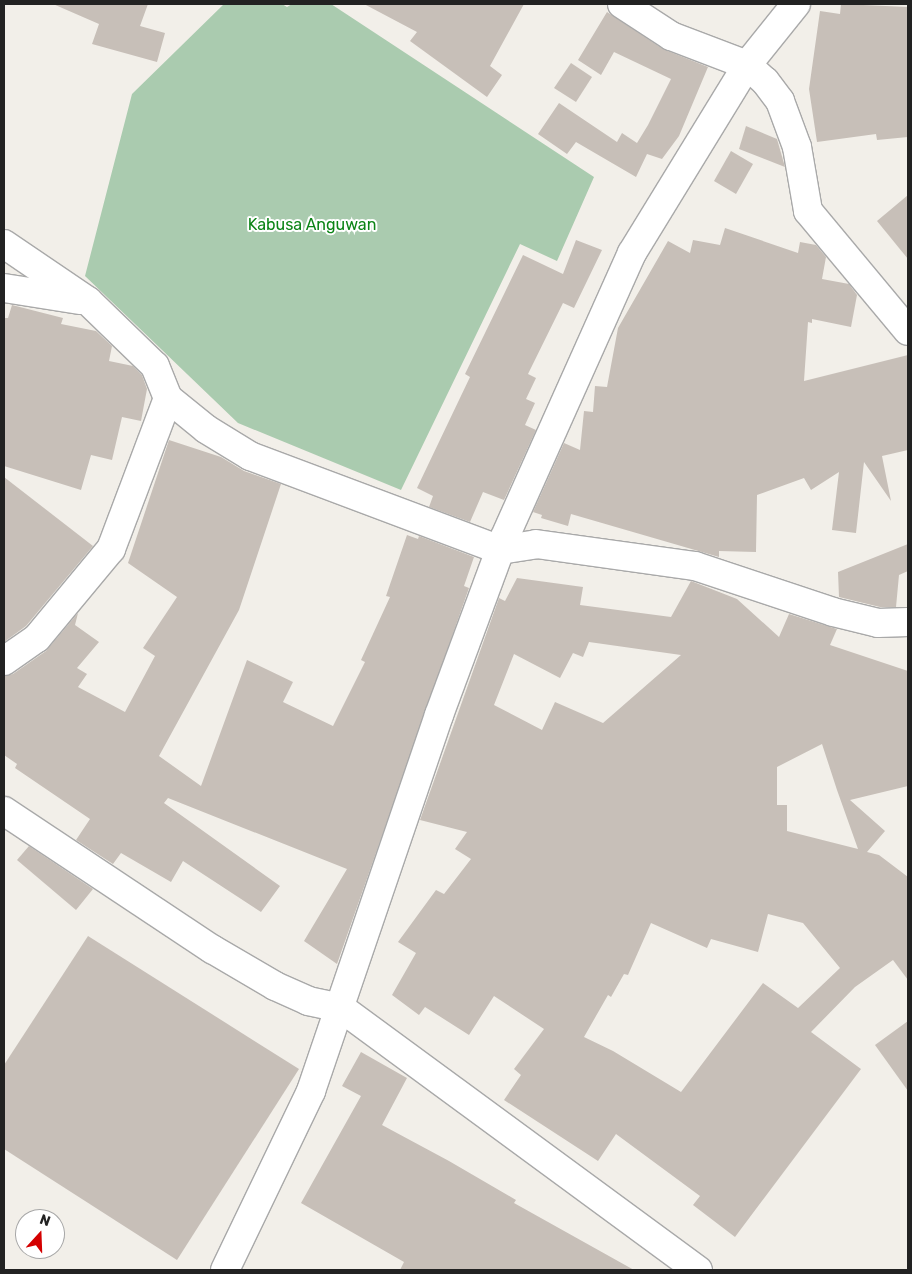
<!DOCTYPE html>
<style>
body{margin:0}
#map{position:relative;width:912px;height:1274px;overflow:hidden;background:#f2efe9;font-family:Rubik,sans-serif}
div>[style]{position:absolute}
.cemetery>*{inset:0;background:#aacbaf}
.building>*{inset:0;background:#c7bfb8}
.roads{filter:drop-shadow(1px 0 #a9a9a9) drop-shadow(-1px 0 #a9a9a9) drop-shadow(0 1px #a9a9a9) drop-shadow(0 -1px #a9a9a9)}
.street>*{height:28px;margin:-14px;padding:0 14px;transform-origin:14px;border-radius:14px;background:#fff}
span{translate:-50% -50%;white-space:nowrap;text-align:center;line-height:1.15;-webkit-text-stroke:4px #fff;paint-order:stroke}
.park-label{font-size:16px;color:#0c8416}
.frame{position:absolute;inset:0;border:5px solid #222;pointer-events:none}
.north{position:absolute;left:15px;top:1209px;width:50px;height:50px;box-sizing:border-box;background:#fff;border:1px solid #a7a7a7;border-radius:50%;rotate:20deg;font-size:14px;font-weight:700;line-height:20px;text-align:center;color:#222}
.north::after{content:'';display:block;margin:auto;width:18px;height:22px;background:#d40000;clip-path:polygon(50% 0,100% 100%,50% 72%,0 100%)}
</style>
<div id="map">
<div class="cemetery">
<i style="clip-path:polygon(224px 4px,282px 4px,287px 7px,292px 4px,331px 4px,594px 177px,557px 261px,520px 244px,401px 490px,238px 423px,85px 276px,132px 94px)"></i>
</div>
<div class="building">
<i style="clip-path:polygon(53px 4px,148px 4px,140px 26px,165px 33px,157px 62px,92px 44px,99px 24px)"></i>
<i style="clip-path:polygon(364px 4px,524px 4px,490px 66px,502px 75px,487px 97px,410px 41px,417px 32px)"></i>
<i style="clip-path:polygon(841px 4px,908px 7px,908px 137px,877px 140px,876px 134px,817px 142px,809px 89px,820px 11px,840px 14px)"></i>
<i style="clip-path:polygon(607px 12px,663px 49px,708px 67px,679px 136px,662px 159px,647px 154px,636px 177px,576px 142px,567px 154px,538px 134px,559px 103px,617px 142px,622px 133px,637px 143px,648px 125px,671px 79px,614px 52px,601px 75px,578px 60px)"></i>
<i style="clip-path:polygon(571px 63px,592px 77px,576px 102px,554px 88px)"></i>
<i style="clip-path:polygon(746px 126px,777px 139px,785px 167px,739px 149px)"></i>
<i style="clip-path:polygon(731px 151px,753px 164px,736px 194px,714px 181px)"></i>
<i style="clip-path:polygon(908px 195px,908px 259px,877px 221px)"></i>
<i style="clip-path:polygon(725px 228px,798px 253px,800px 242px,816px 245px,826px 257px,822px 279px,849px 284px,857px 295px,851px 327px,812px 319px,812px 323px,808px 322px,804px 381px,908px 355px,908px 450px,882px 456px,891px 501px,864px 462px,856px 533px,832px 530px,839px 472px,811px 490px,804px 478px,757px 495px,756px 552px,719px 551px,719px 557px,571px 514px,568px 526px,541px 518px,542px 515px,533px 512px,564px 443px,580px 450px,584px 411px,593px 412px,595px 386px,607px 387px,618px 328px,668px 241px,690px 253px,693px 240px,720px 245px)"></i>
<i style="clip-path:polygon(576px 240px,602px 250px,574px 308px,563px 303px,528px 374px,536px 378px,526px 399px,535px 403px,525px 425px,536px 430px,504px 500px,483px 492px,470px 522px,429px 507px,433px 496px,417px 488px,470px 377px,465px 374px,523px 255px,563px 274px)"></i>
<i style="clip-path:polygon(12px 305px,63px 318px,61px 324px,96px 331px,112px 346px,109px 361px,133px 366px,142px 375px,147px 389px,141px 421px,122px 417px,112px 460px,91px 455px,81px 490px,4px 466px,4px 318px,8px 318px)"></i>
<i style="clip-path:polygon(169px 440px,221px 457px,244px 471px,281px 484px,239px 610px,159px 756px,201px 786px,247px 660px,293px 682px,283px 702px,333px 726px,365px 662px,361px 660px,390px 597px,386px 596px,407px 535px,418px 539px,419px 536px,474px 557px,464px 586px,469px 588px,337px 964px,304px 941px,347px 869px,168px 798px,164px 803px,280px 886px,261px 912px,183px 861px,171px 882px,121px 853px,113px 864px,76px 840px,90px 819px,15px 768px,17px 764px,4px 755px,4px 676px,13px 674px,46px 651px,78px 613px,75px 625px,99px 642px,77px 668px,87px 674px,78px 687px,125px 712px,155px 656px,143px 648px,177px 597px,128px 563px)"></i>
<i style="clip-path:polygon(4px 477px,93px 546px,26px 626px,4px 642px)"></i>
<i style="clip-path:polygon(908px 544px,908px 571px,899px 575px,896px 607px,880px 607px,839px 597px,838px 572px)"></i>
<i style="clip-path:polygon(evenodd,517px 578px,583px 587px,580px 605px,671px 617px,691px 581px,737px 599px,779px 637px,789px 614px,837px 629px,830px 645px,908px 671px,908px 786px,850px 800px,885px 831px,867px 852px,879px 855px,908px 877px,908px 980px,893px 960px,855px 987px,811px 1032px,861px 1069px,735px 1237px,693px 1205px,700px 1196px,616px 1134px,598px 1161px,504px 1100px,521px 1075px,514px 1069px,544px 1029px,494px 996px,469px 1035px,425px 1007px,419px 1015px,392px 995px,416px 953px,398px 942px,436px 890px,444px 894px,471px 859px,455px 849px,467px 832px,420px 820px,499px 598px,505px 601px,517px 578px,589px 642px,681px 655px,603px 723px,555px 702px,542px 730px,494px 705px,514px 654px,560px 678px,573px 653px,583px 657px,589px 642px,517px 578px,822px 744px,837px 790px,858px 849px,787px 831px,787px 805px,777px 805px,777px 767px,822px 744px,517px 578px,768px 914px,803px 923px,840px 968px,798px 1008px,763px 983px,681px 1092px,613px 1051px,584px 1037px,608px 995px,611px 997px,624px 974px,628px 975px,651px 923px,707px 948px,711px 939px,758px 952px,768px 914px)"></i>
<i style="clip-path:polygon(29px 846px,93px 889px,76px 910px,17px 860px)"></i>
<i style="clip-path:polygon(88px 936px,299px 1069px,177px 1260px,4px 1149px,4px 1065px)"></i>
<i style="clip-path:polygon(908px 1021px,908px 1091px,875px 1045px)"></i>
<i style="clip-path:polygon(361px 1052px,407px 1078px,382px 1125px,449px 1161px,516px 1200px,514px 1203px,634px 1270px,400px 1270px,404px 1262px,301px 1203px,361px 1096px,342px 1086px)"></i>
</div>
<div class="roads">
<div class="street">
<i style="left:622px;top:4px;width:59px;rotate:33.1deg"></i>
<i style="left:671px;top:36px;width:81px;rotate:20.9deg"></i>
<i style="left:747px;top:65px;width:24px;rotate:42deg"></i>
<i style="left:765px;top:81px;width:25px;rotate:53deg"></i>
<i style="left:780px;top:101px;width:49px;rotate:69.7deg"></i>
<i style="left:797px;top:147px;width:65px;rotate:80.2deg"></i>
<i style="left:808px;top:211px;width:156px;rotate:50.2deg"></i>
<i style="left:4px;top:244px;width:102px;rotate:34.2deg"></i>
<i style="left:88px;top:301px;width:93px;rotate:44.1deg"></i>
<i style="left:155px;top:366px;width:35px;rotate:68deg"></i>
<i style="left:168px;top:398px;width:49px;rotate:39.2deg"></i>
<i style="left:206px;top:429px;width:52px;rotate:31.5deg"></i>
<i style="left:250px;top:456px;width:267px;rotate:20.6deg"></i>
<i style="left:500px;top:550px;width:36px;rotate:-9deg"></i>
<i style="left:536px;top:544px;width:161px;rotate:7.9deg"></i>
<i style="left:695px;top:566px;width:145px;rotate:18.4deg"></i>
<i style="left:833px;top:612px;width:46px;rotate:13.7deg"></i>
<i style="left:878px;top:623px;width:30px;rotate:-2deg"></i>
<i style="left:4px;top:288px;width:78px;rotate:8.9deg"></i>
<i style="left:4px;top:661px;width:40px;rotate:-34.9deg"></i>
<i style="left:37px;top:638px;width:116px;rotate:-50.3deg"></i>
<i style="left:111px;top:549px;width:161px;rotate:-69.3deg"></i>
<i style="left:4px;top:811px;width:250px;rotate:33.6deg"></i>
<i style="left:212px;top:949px;width:73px;rotate:30.4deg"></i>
<i style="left:275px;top:986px;width:36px;rotate:24deg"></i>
<i style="left:308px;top:1001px;width:34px;rotate:12deg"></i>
<i style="left:341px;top:1008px;width:443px;rotate:36.3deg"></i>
<i style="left:225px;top:1270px;width:199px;rotate:-64.3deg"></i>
<i style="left:311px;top:1091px;width:397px;rotate:-71.2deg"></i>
<i style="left:439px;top:715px;width:188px;rotate:-69.7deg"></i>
<i style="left:504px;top:539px;width:313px;rotate:-65.9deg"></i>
<i style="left:632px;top:253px;width:220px;rotate:-58.5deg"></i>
<i style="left:747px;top:65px;width:78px;rotate:-51.2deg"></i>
</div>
</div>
<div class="park-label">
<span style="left:312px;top:225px">Kabusa Anguwan</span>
</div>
<div class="frame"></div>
<div class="north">N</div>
</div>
